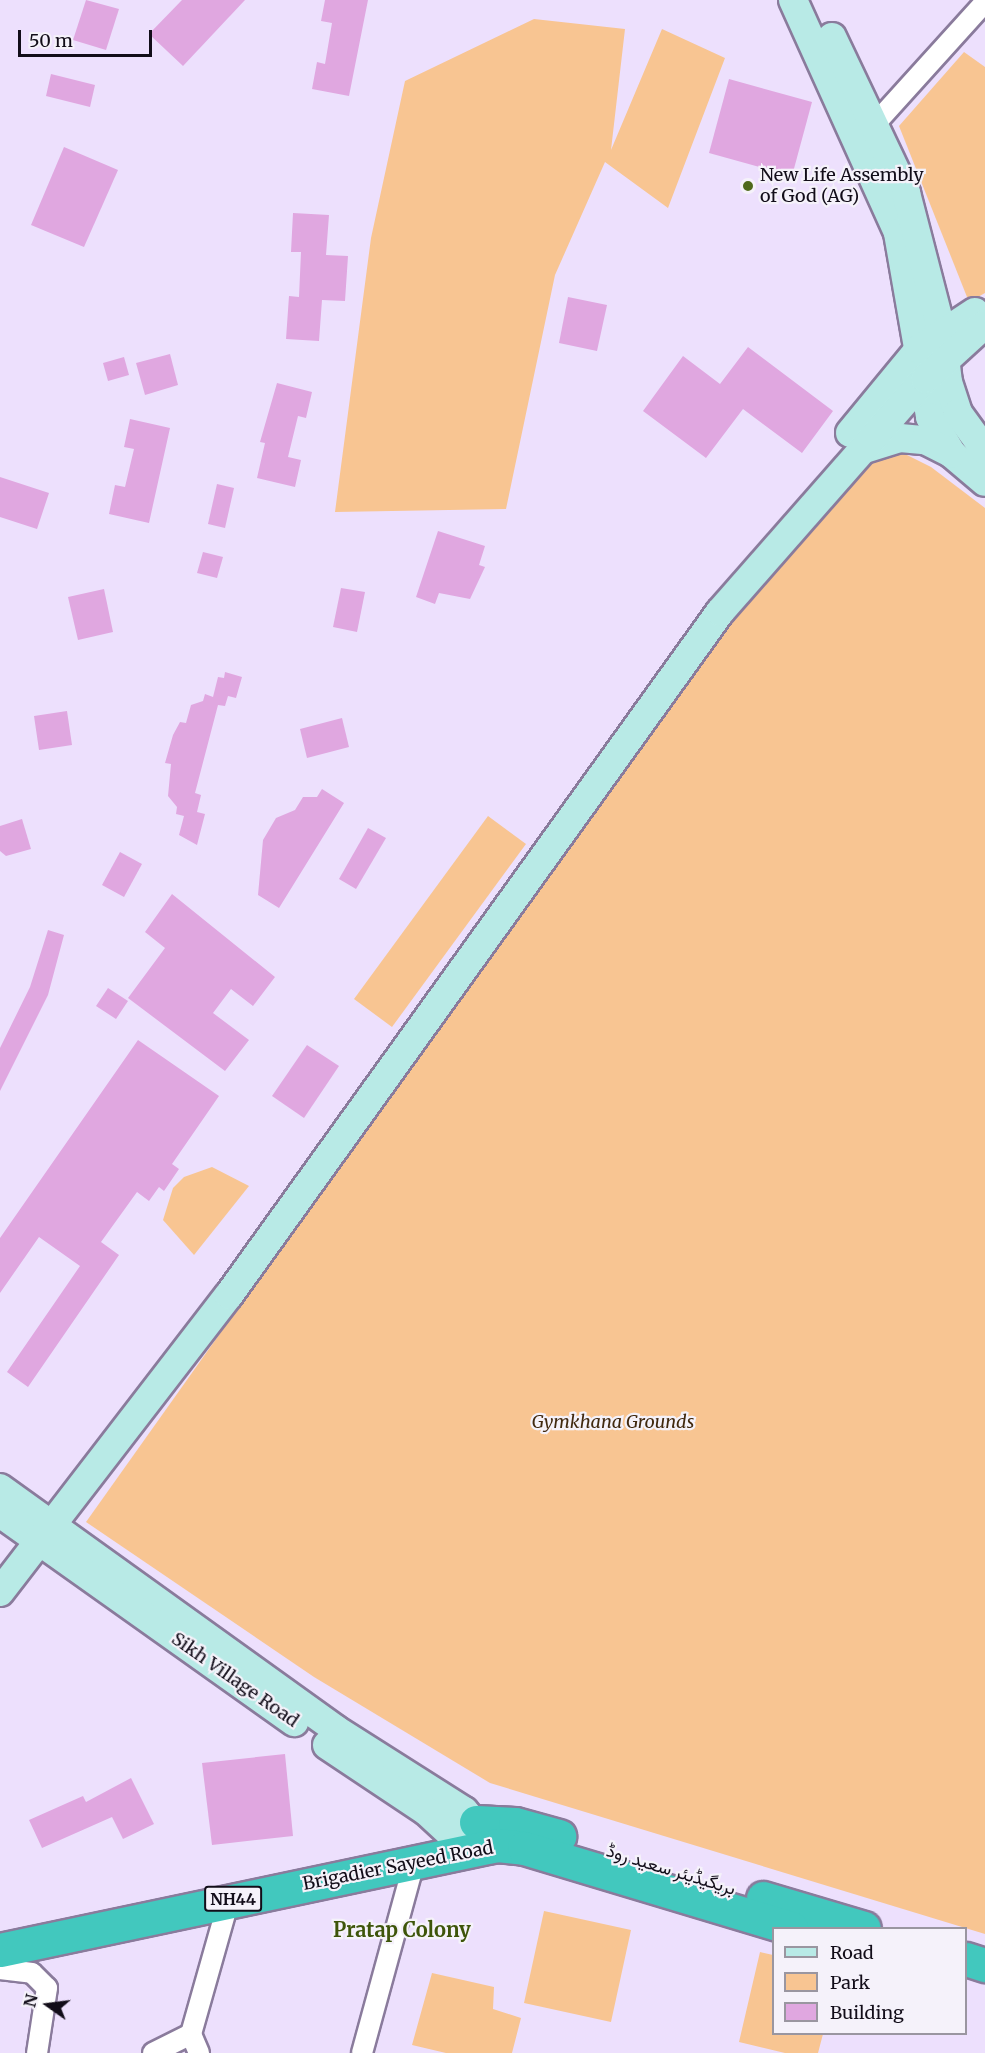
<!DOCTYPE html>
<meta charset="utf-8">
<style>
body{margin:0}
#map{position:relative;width:985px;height:2053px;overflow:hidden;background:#ede0fd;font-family:Merriweather,Vazirmatn,serif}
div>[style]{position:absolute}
.green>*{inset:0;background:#f8c592}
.building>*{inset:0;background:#e0a7e0}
.roads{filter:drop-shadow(2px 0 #8a7b9c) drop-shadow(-2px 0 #8a7b9c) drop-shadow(0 2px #8a7b9c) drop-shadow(0 -2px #8a7b9c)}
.minor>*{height:20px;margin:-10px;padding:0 10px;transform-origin:10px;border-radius:10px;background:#fff}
.secondary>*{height:28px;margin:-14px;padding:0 14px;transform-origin:14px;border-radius:14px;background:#b8eae6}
.trunk>*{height:33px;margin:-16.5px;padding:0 16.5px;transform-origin:16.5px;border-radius:16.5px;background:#42c8be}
.dots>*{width:16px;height:16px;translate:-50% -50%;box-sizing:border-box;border:3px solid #f5f2fa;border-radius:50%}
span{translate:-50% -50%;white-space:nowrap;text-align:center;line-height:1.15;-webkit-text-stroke:4.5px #f5f2fa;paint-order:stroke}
.shield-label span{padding:2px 4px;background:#f5f2fa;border:2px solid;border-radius:4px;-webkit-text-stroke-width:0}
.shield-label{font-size:16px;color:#120d19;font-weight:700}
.poi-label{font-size:18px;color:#120d19}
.left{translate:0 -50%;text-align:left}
.park-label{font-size:18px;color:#41290f;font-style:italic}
.street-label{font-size:18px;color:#120d19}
.neighbourhood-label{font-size:20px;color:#3e550a;font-weight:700}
.legend{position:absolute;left:772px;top:1927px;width:195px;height:108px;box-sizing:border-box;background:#f5f2fa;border:2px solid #9a96a0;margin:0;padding:8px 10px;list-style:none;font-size:18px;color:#120d19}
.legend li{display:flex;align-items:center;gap:12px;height:30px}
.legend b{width:30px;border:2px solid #9a96a0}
.north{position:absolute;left:18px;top:1975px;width:60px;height:60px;-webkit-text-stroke:4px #f5f2fa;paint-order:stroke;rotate:284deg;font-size:16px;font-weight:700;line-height:24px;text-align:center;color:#120d19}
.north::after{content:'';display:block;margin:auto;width:21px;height:27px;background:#120d19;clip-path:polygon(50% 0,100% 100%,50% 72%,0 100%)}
.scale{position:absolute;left:18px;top:30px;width:134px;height:27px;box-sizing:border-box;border:3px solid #120d19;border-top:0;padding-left:8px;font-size:18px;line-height:21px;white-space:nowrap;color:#120d19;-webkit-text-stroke:4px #f5f2fa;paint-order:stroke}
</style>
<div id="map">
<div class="green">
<i style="clip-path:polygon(534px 19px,625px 29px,611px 150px,662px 29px,725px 58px,668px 208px,605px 162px,555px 275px,506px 509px,335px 512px,371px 238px,405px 81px)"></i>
<i style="clip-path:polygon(964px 52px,985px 67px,985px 293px,969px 302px,899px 126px)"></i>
<i style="clip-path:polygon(899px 451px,931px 467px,985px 508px,985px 1934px,490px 1783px,314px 1677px,86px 1522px,729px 617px,853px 471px)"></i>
<i style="clip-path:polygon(488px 816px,526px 844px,392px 1027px,354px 999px)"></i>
<i style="clip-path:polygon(212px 1167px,249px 1186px,194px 1255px,163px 1220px,173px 1188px,184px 1177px)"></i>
<i style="clip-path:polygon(544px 1911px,631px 1930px,611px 2022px,524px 2003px)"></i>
<i style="clip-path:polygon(760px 1952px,773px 1955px,774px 2034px,823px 2034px,818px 2053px,785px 2053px,739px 2042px)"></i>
<i style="clip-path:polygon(432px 1973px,494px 1987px,493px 2009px,521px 2018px,512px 2053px,446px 2053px,412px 2045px)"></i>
</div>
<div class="building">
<i style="clip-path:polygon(86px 0,119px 9px,106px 50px,73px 40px)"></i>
<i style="clip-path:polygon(182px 0,245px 0,183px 66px,149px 34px)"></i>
<i style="clip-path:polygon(325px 0,368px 0,349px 96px,312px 89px,317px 62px,325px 64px,332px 23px,321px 21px)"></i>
<i style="clip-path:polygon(51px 74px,95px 85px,90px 107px,46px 96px)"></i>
<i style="clip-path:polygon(729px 79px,812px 102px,792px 176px,709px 153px)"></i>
<i style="clip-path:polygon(64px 147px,118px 170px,84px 247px,31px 225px)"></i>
<i style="clip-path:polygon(293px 213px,329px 215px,326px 255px,348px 256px,345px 301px,322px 300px,319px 341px,286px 339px,289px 296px,299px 297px,301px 252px,291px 252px)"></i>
<i style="clip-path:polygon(568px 297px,607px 305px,597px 351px,559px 343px)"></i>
<i style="clip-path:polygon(748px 347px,833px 411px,802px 453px,743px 409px,706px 458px,643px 411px,683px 356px,720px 384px)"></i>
<i style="clip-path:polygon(170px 354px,178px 385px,145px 395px,136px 363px)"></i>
<i style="clip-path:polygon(124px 357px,129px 375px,108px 381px,103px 363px)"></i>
<i style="clip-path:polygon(277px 383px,312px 392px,306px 418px,298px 416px,288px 457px,301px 460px,295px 487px,257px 478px,265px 443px,260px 442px)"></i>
<i style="clip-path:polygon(130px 419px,170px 428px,149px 523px,109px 514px,115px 485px,125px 487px,134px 449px,124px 447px)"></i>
<i style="clip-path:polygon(0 477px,49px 493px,37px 529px,0 517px)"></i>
<i style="clip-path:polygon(217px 484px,234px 488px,225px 528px,208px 524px)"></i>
<i style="clip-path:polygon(438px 531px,485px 546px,479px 565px,485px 567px,470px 599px,439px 593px,435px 604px,416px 597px)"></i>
<i style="clip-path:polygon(203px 552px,223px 557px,217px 578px,197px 573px)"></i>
<i style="clip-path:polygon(341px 588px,365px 592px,357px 632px,333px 627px)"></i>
<i style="clip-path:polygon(104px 589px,113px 632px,78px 640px,68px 597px)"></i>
<i style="clip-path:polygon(225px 672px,242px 677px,236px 698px,228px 696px,225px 706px,218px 705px,195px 793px,201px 795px,197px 812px,205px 814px,197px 845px,179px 835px,184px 816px,176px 814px,177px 807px,168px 796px,171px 764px,165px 763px,173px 735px,180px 722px,186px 723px,191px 705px,203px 701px,205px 694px,213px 697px,218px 677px,224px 678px)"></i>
<i style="clip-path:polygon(67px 711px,72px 745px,39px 750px,34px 716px)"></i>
<i style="clip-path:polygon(342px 718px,349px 747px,307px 758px,300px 729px)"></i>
<i style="clip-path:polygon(322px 789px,344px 803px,279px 908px,258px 895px,263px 840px,276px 818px,295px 810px,303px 797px,317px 797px)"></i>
<i style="clip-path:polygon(22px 819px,31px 849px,6px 856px,0 851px,0 826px)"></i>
<i style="clip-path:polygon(368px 828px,386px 838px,356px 889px,339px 879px)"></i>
<i style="clip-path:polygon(120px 852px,142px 864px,124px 897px,102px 885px)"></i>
<i style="clip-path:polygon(172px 894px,275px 977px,253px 1006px,231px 989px,213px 1013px,249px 1040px,225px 1071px,128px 998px,165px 948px,145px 932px)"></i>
<i style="clip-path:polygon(48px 930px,64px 935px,48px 995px,0 1091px,0 1048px,30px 987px)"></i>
<i style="clip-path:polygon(108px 988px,128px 1001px,116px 1019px,96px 1006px)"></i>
<i style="clip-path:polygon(138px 1040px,219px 1096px,172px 1164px,179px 1169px,164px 1191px,159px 1187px,149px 1201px,137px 1192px,101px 1242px,119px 1255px,28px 1387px,7px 1372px,80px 1266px,39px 1237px,0 1293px,0 1238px)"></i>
<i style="clip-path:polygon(307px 1045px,339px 1066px,304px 1118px,272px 1096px)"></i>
<i style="clip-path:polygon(285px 1754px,293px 1836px,212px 1845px,202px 1763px)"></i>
<i style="clip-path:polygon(131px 1778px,154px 1824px,123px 1839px,112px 1817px,42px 1848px,29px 1820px,83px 1796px,86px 1802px)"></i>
</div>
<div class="roads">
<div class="minor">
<i style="left:874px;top:125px;width:166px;rotate:-47.9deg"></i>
<i style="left:0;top:1969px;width:32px;rotate:7deg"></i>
<i style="left:32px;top:1973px;width:21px;rotate:45deg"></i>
<i style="left:47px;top:1988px;width:66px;rotate:98.7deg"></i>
<i style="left:153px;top:2053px;width:42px;rotate:-26.6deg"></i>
<i style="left:199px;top:2053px;width:21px;rotate:-113deg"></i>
<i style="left:191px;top:2034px;width:139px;rotate:-74.2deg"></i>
<i style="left:362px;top:2053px;width:201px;rotate:-74.7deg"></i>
</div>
<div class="secondary">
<i style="left:793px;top:0;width:256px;rotate:65.7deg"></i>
<i style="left:898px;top:233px;width:187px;rotate:80.1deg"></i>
<i style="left:930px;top:417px;width:43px;rotate:59.3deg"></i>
<i style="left:952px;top:454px;width:43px;rotate:40.3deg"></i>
<i style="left:832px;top:37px;width:173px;rotate:64.6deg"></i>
<i style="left:906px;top:193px;width:144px;rotate:75.5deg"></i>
<i style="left:942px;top:332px;width:50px;rotate:83.2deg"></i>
<i style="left:948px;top:382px;width:33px;rotate:72deg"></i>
<i style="left:958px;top:413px;width:46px;rotate:53.9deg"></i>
<i style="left:850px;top:433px;width:109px;rotate:-50.6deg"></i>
<i style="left:919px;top:349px;width:67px;rotate:-33.5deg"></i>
<i style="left:861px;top:450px;width:41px;rotate:-17.1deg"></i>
<i style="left:900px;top:438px;width:25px;rotate:5deg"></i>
<i style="left:925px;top:440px;width:30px;rotate:27deg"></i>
<i style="left:0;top:1488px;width:413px;rotate:35.7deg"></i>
<i style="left:335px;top:1729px;width:153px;rotate:32.4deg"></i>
<i style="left:464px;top:1811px;width:38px;rotate:49deg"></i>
<i style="left:0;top:1513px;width:361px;rotate:35.4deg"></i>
<i style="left:0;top:1592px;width:375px;rotate:-52.4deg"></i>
<i style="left:229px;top:1295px;width:841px;rotate:-54.29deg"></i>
<i style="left:720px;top:612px;width:310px;rotate:-48.7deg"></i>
<i style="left:925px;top:379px;width:81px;rotate:-42.5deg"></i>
<i style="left:327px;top:1745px;width:119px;rotate:33.7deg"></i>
<i style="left:426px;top:1811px;width:56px;rotate:42.8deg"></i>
</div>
<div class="trunk">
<i style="left:476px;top:1822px;width:39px;rotate:3deg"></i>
<i style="left:515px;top:1824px;width:46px;rotate:15.3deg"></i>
<i style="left:763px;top:1898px;width:105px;rotate:16.5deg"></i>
<i style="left:0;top:1950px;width:508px;rotate:-11.93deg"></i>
<i style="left:497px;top:1845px;width:27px;rotate:6deg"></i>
<i style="left:524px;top:1848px;width:279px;rotate:16.7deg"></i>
<i style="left:966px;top:1959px;width:20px;rotate:18deg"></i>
</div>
</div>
<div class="dots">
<i style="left:748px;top:186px;background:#4f691b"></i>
</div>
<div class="shield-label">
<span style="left:233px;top:1899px">NH44</span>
</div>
<div class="poi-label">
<span class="left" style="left:760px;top:186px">New Life Assembly<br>of God (AG)</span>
</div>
<div class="park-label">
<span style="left:613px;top:1422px">Gymkhana Grounds</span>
</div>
<div class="street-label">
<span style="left:235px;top:1680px;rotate:35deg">Sikh Village Road</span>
<span style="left:398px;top:1866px;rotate:-11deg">Brigadier Sayeed Road</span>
<span style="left:671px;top:1870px;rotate:17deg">بریگیڈیئر سعید روڈ</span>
</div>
<div class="neighbourhood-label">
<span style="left:402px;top:1929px">Pratap Colony</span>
</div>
<ul class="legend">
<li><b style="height:8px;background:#b8eae6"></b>Road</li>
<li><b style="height:16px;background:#f8c592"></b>Park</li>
<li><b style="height:16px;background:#e0a7e0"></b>Building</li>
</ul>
<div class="north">N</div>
<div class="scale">50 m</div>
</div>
